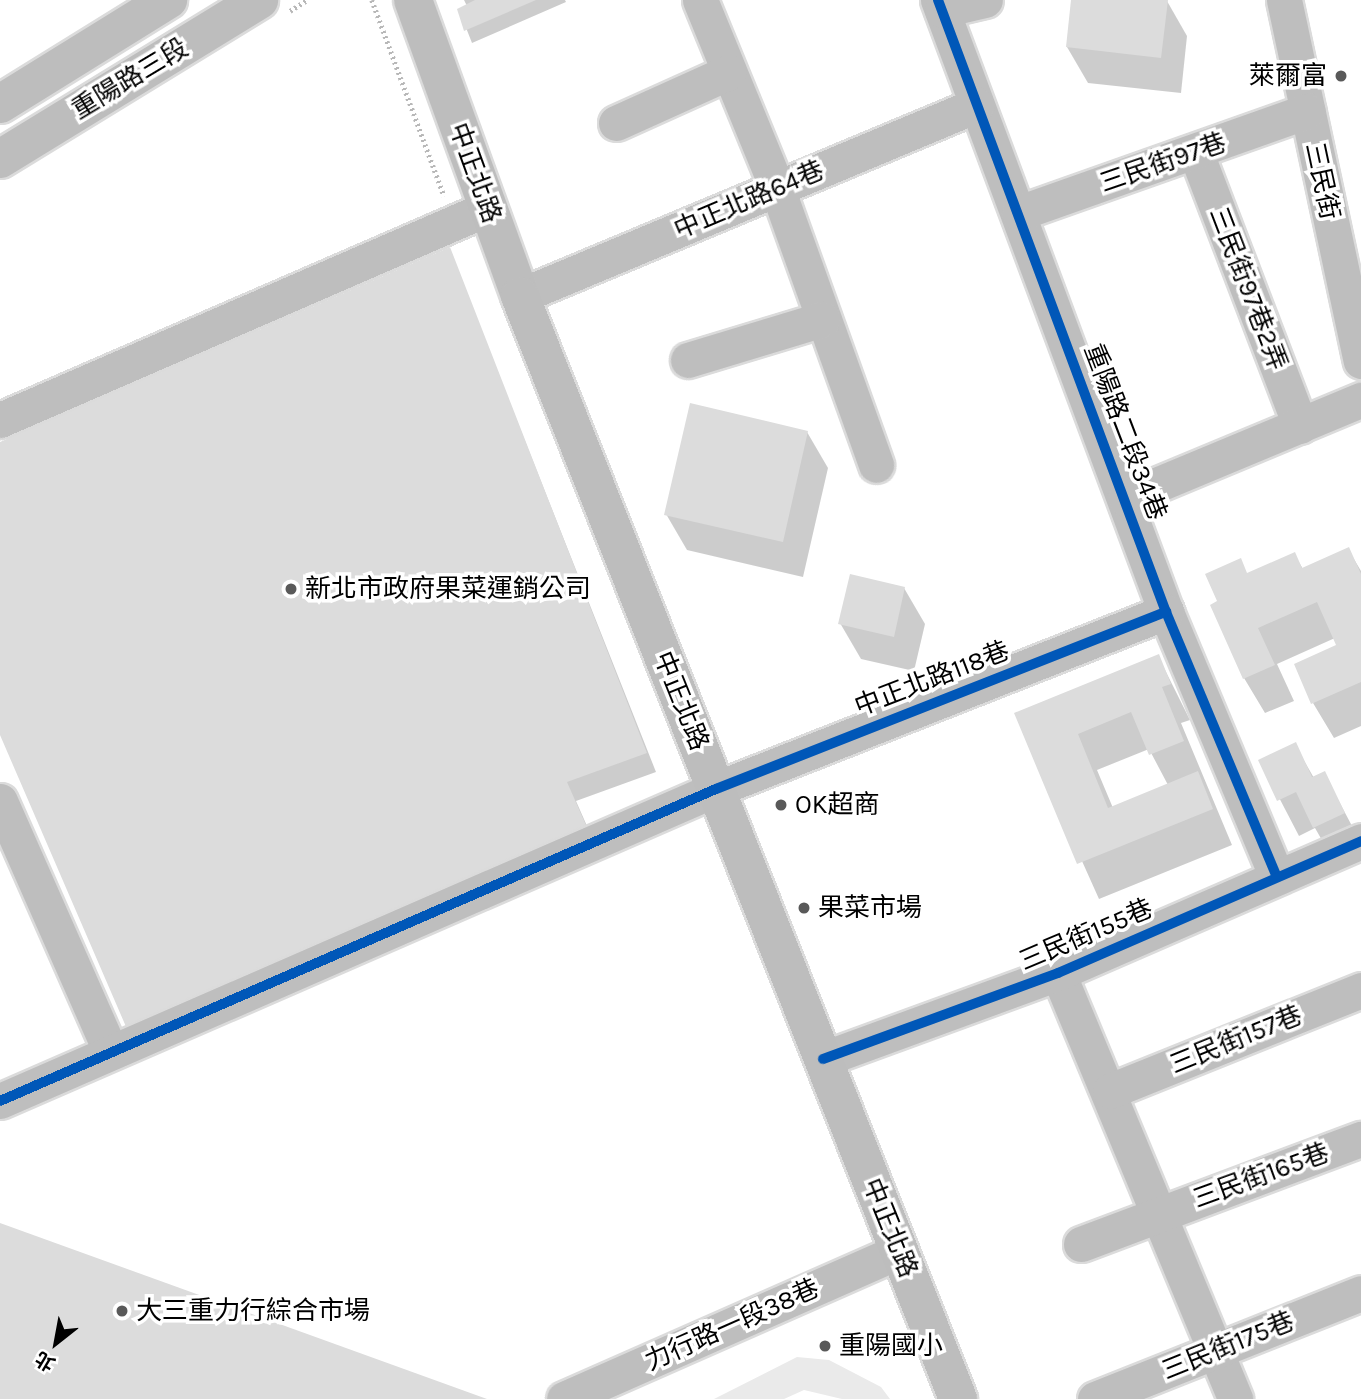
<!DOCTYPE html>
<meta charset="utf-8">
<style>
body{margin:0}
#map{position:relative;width:1361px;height:1399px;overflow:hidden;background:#fff;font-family:Karla,"Noto Sans TC",sans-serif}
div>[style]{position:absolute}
.green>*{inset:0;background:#eaeaea}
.shadow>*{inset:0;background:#0003}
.building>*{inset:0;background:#dcdcdc}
.path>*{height:4.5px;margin-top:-2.25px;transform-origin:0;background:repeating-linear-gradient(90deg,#b8b8b8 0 2px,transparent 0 5.5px)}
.roads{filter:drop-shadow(2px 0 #dbdbdb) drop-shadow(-2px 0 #dbdbdb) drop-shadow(0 2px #dbdbdb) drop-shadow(0 -2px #dbdbdb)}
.minor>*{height:35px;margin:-17.5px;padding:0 17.5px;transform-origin:17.5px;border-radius:17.5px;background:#bebebe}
.major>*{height:38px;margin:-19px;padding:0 19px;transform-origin:19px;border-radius:19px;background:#bdbdbd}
.cycleway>*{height:10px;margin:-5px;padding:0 5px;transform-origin:5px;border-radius:5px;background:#0057b8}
.dots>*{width:19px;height:19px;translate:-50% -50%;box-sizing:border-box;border:4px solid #fff;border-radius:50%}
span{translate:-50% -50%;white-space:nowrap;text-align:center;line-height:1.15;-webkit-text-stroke:7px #fff;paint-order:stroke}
.poi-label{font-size:26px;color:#000}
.right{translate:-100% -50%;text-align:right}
.left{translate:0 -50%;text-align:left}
.street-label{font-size:26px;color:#000}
.north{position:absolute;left:21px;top:1308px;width:70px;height:70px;-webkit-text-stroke:5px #fff;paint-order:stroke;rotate:211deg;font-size:19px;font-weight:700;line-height:28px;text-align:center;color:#000}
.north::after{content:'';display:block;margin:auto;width:24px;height:32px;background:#000;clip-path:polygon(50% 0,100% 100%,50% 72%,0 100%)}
</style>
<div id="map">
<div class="green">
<i style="clip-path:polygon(797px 1357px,829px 1360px,881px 1387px,890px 1399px,842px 1399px,804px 1390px,784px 1399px,714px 1399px)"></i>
</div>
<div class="shadow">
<i style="clip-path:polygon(464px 0,565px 0,566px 2px,472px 43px,459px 10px,467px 6px)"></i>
<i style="clip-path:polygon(1073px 0,1167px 1px,1187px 36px,1181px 93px,1088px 83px,1067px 47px)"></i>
<i style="clip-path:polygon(449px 249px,656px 772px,576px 801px,598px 851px,0 731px,0 444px)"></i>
<i style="clip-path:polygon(807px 432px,828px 468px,803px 577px,687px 550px,666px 514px)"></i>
<i style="clip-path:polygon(1348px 549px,1361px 571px,1361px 726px,1334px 738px,1313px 703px,1339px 645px,1335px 638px,1277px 664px,1294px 701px,1265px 713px,1244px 678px,1248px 575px,1294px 554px,1303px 569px)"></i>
<i style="clip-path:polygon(904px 588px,925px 624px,914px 671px,861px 659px,840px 623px)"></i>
<i style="clip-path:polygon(evenodd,1158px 656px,1190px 720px,1181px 723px,1232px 845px,1099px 899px,1016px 714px,1158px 656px,1149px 749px,1168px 785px,1113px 808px,1097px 770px,1149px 749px)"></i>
<i style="clip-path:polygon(1295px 745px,1314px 778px,1324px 773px,1361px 843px,1335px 863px,1315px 828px,1299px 836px,1260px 761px)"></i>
</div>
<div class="building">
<i style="clip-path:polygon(475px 0,536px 0,464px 31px,457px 9px)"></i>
<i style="clip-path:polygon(1071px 0,1168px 0,1161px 58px,1066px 47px)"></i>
<i style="clip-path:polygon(450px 247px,647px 753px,567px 782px,589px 832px,127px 1029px,0 735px,0 442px)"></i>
<i style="clip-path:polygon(690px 403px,808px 431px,783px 542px,664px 515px)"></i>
<i style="clip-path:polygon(1349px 547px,1361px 574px,1361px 682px,1311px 704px,1294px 664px,1336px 645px,1317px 602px,1258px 628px,1275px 665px,1243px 679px,1210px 605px,1217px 601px,1205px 574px,1241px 558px,1247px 573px,1295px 552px,1302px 568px)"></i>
<i style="clip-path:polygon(850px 574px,905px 587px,894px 637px,838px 624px)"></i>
<i style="clip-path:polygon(1159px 654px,1171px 684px,1162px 687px,1184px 741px,1149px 755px,1131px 712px,1078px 734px,1108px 808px,1198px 771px,1213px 809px,1077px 864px,1014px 713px)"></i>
<i style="clip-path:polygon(1296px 742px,1312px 777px,1325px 771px,1345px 813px,1313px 828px,1296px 792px,1277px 801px,1258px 760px)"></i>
<i style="clip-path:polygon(0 1223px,487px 1399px,0 1399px)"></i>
</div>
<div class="path">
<i style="left:372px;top:0;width:209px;rotate:69.8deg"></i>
<i style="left:290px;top:11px;width:20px;rotate:-33deg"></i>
</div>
<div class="roads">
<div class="minor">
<i style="left:700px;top:0;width:203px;rotate:67.7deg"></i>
<i style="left:777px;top:188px;width:294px;rotate:70.3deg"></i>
<i style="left:938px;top:0;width:653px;rotate:69.57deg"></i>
<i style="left:1166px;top:612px;width:287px;rotate:67.3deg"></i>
<i style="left:1284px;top:0;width:369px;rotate:78deg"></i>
<i style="left:942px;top:10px;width:44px;rotate:-13.1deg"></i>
<i style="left:616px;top:123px;width:124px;rotate:-24.3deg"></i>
<i style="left:1196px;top:153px;width:292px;rotate:69.1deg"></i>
<i style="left:1019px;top:213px;width:306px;rotate:-19.5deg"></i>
<i style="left:520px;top:296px;width:495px;rotate:-22.7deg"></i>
<i style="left:688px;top:360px;width:141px;rotate:-16.9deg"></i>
<i style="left:0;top:420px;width:532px;rotate:-23.48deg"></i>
<i style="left:1125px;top:498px;width:256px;rotate:-22.6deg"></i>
<i style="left:0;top:801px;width:272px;rotate:66.2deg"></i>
<i style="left:1058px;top:973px;width:461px;rotate:67.4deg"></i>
<i style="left:823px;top:1059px;width:250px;rotate:-20.1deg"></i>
<i style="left:1058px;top:973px;width:331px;rotate:-23.5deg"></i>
<i style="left:1110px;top:1091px;width:271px;rotate:-21.9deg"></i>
<i style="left:0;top:1101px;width:781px;rotate:-23.55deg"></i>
<i style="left:716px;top:789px;width:484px;rotate:-21.5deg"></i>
<i style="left:1081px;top:1244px;width:299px;rotate:-20.6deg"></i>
<i style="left:564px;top:1399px;width:367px;rotate:-23.8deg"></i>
<i style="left:1095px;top:1399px;width:286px;rotate:-21.7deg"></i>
</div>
<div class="major">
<i style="left:413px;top:0;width:315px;rotate:70.1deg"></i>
<i style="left:520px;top:296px;width:1187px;rotate:68.34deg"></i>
<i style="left:0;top:104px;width:198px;rotate:-31.8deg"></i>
<i style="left:0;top:159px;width:304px;rotate:-31.5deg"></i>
</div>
</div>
<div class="cycleway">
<i style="left:938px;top:0;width:653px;rotate:69.57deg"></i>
<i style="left:1166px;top:612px;width:287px;rotate:67.3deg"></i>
<i style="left:823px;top:1059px;width:250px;rotate:-20.1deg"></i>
<i style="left:1058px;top:973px;width:331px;rotate:-23.5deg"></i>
<i style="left:0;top:1101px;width:781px;rotate:-23.55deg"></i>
<i style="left:716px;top:789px;width:484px;rotate:-21.5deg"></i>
</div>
<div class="dots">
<i style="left:1341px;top:76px;background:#595959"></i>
<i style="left:291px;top:589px;background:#595959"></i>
<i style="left:781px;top:805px;background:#595959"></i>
<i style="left:804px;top:908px;background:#595959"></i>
<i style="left:122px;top:1311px;background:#595959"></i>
<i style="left:825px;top:1346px;background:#595959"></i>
</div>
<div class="poi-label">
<span class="right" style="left:1327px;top:76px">萊爾富</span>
<span class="left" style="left:305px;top:589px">新北市政府果菜運銷公司</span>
<span class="left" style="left:795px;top:805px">OK超商</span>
<span class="left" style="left:818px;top:908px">果菜市場</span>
<span class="left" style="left:136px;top:1311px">大三重力行綜合市場</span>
<span class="left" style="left:839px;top:1346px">重陽國小</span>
</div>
<div class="street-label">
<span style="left:130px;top:79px;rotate:-31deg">重陽路三段</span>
<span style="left:1163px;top:163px;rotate:-19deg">三民街97巷</span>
<span style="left:475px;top:173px;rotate:70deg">中正北路</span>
<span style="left:1322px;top:181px;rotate:78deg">三民街</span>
<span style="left:749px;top:200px;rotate:-23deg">中正北路64巷</span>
<span style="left:1248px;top:289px;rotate:69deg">三民街97巷2弄</span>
<span style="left:1125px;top:432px;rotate:69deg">重陽路二段34巷</span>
<span style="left:932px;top:679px;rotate:-21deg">中正北路118巷</span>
<span style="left:681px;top:701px;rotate:68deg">中正北路</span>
<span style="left:1086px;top:935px;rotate:-23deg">三民街155巷</span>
<span style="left:1236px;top:1040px;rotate:-22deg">三民街157巷</span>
<span style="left:1261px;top:1176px;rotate:-20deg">三民街165巷</span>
<span style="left:890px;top:1228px;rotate:68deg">中正北路</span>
<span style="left:732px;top:1325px;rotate:-24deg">力行路一段38巷</span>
<span style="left:1228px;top:1346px;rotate:-22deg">三民街175巷</span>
</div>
<div class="north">北</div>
</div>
